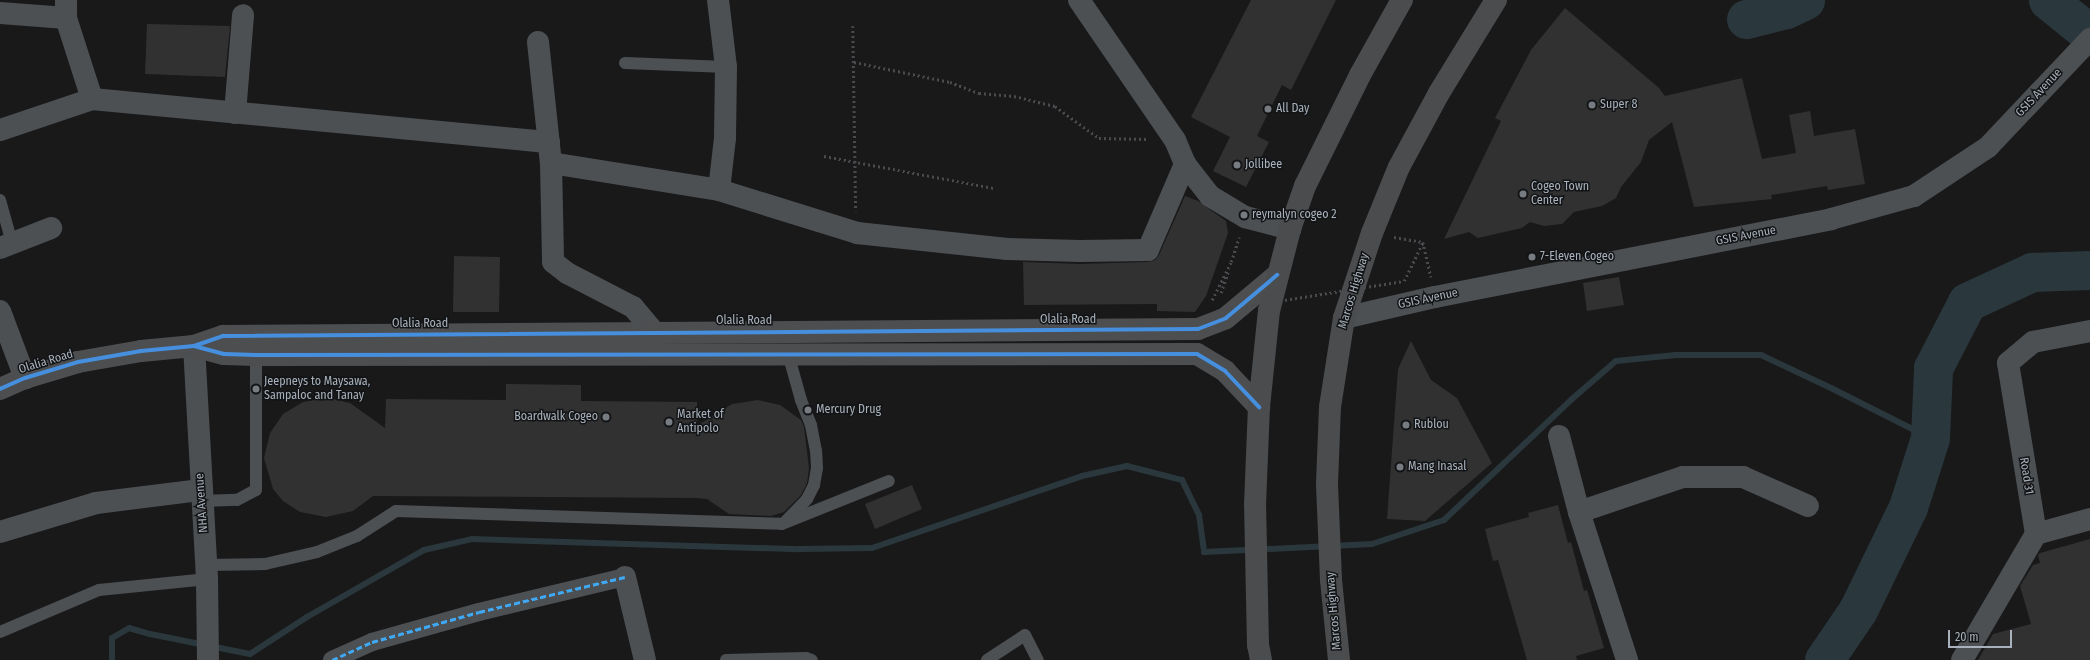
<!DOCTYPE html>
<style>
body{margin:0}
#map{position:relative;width:2090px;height:660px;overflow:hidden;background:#19191a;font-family:"Fira Sans Condensed",sans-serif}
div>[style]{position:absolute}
.stream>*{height:6px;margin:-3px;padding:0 3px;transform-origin:3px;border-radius:3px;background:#2a383d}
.river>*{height:39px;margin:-19.5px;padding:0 19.5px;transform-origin:19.5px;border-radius:19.5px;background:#2a383d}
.building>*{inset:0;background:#313132}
.path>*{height:2.5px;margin-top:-1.25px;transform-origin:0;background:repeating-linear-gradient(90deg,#494b4e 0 2px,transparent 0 5px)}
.service>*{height:12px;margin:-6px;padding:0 6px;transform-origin:6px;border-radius:6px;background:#4d5053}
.pedestrian>*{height:18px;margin:-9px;padding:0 9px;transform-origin:9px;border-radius:9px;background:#4d5053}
.minor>*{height:22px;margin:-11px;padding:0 11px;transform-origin:11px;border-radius:11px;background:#4d5053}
.tertiary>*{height:22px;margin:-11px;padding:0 11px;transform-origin:11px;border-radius:11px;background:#4d5053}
.secondary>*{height:22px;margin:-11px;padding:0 11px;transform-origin:11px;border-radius:11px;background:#4c4e50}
.primary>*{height:22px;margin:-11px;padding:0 11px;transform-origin:11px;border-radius:11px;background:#4a4c4e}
.path-bridge>*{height:2.5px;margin-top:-1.25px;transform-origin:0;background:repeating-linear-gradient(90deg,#494b4e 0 2px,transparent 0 5px)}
.quiet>*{height:3px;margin-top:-1.5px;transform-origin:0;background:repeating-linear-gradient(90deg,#3fa9f5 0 6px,transparent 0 9px)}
.cycleway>*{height:4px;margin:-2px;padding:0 2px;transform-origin:2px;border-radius:2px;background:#468fdf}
.dots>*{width:11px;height:11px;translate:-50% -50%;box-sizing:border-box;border:2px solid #131416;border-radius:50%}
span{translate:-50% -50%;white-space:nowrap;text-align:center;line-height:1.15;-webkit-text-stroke:3px #131416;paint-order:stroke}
.street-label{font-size:12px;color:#a9b2bc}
.poi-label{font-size:12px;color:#a9b2bc}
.left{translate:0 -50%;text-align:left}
.right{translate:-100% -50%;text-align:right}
.scale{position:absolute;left:1948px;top:630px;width:64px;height:18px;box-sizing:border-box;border:2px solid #a9b2bc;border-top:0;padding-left:5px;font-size:12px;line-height:14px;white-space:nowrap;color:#a9b2bc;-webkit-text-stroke:3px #131416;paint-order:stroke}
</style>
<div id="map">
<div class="stream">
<i style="left:112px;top:660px;width:22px;rotate:-90deg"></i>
<i style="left:112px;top:638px;width:20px;rotate:-30deg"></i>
<i style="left:129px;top:628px;width:22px;rotate:16deg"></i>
<i style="left:150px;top:634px;width:102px;rotate:11.3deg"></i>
<i style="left:250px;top:654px;width:68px;rotate:-33deg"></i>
<i style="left:307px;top:617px;width:135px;rotate:-29.8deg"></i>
<i style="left:424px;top:550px;width:49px;rotate:-12.9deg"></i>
<i style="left:472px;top:539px;width:327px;rotate:1.8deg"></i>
<i style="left:799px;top:549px;width:73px;rotate:-0.8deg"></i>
<i style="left:872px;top:548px;width:222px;rotate:-18.9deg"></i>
<i style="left:1082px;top:476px;width:46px;rotate:-12.5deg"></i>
<i style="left:1127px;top:466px;width:57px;rotate:14.3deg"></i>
<i style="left:1182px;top:480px;width:39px;rotate:64deg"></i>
<i style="left:1199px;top:515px;width:37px;rotate:82deg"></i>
<i style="left:1204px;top:552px;width:168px;rotate:-2.7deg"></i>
<i style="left:1372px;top:544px;width:76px;rotate:-18.4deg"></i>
<i style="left:1444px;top:520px;width:176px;rotate:-43.4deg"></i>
<i style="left:1572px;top:399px;width:58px;rotate:-40.8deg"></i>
<i style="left:1616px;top:361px;width:60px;rotate:-5.7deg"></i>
<i style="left:1676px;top:355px;width:85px"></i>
<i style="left:1761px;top:355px;width:82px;rotate:25.3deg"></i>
<i style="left:1835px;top:390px;width:106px;rotate:26.8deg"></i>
</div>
<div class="river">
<i style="left:2048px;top:0;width:54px;rotate:39deg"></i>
<i style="left:1746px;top:19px;width:41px;rotate:-14deg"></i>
<i style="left:1786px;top:9px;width:21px;rotate:-25deg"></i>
<i style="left:1824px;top:660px;width:60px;rotate:-55.8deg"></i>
<i style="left:1858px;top:610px;width:114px;rotate:-64.1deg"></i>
<i style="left:1908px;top:507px;width:72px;rotate:-72.3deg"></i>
<i style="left:1930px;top:438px;width:70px;rotate:-87.5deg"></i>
<i style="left:1933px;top:368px;width:74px;rotate:-62.7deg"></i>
<i style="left:1967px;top:302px;width:72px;rotate:-24.8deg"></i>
<i style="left:2032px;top:272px;width:58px;rotate:-2deg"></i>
</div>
<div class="building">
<i style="clip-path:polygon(1251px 0,1336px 0,1291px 90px,1282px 85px,1257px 136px,1269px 142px,1246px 187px,1213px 171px,1230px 137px,1191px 117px)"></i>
<i style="clip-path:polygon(1565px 8px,1659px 88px,1665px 96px,1742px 78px,1762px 159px,1796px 153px,1789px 115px,1810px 111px,1814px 136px,1855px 129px,1865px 184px,1828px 190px,1827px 186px,1771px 195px,1772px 199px,1694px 207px,1672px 122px,1649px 140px,1641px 162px,1621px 187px,1616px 198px,1602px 206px,1574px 212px,1562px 224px,1544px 226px,1530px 222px,1522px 228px,1478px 238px,1469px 232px,1444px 239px,1501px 121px,1495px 118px,1531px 50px)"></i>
<i style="clip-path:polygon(147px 24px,230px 26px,225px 77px,145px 74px)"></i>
<i style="clip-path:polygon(1185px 196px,1198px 201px,1226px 221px,1228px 233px,1206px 296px,1195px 312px,1157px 311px,1157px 304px,1024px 305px,1023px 262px,1080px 264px,1148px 262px,1155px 260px,1159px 255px)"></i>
<i style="clip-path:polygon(454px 256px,500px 257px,499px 312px,453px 312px)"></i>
<i style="clip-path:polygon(1619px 277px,1624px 305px,1587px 311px,1583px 283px)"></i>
<i style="clip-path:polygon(1411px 341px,1431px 380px,1457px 398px,1492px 463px,1425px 521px,1387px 519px,1398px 369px)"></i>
<i style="clip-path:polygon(506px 384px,581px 385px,581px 401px,697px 402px,697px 426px,732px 404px,758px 400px,780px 405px,801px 420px,804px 427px,809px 468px,807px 483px,801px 495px,784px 512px,771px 516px,729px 514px,707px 499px,696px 498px,373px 496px,353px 511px,326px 517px,300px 512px,283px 501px,273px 489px,264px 458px,270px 433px,283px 414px,303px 402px,328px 398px,350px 403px,385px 428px,386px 399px,506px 400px)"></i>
<i style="clip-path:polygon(912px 485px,922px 509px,875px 529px,865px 504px)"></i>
<i style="clip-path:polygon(1558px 505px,1568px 543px,1571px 542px,1584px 591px,1587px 590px,1604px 648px,1576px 656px,1577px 660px,1527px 660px,1498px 560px,1493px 561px,1485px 529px,1529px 517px,1528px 513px)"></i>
<i style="clip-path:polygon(2090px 539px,2090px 660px,1978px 660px,1993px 634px,2031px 624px,2020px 586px,2033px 565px,2040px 563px,2038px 555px,2040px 553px)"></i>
</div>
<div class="path">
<i style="left:853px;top:26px;width:185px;rotate:89.1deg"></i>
<i style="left:854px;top:62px;width:98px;rotate:11.8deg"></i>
<i style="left:950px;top:82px;width:31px;rotate:21deg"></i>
<i style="left:979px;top:93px;width:35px;rotate:5deg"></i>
<i style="left:1014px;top:96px;width:42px;rotate:13.7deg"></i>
<i style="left:1055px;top:106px;width:54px;rotate:36deg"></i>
<i style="left:1099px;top:138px;width:49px;rotate:1.2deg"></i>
<i style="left:824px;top:156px;width:173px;rotate:10.7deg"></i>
<i style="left:1394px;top:237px;width:29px;rotate:10deg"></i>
<i style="left:1423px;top:242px;width:36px;rotate:77deg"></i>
<i style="left:1404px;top:281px;width:43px;rotate:-64deg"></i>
<i style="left:1221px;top:293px;width:23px;rotate:-72deg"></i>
<i style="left:1212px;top:300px;width:42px;rotate:-63.4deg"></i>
<i style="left:1231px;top:262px;width:26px;rotate:-72deg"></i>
</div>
<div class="service">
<i style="left:625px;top:63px;width:101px;rotate:2.3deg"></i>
<i style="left:0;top:200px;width:45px;rotate:74.4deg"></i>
<i style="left:202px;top:501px;width:35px;rotate:-2deg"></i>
<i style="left:237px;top:500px;width:21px;rotate:-28deg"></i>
<i style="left:256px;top:490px;width:140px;rotate:-90deg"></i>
<i style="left:786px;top:521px;width:30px;rotate:-46deg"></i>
<i style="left:807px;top:499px;width:16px;rotate:-63deg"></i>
<i style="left:814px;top:485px;width:17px;rotate:-80deg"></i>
<i style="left:817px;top:468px;width:17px;rotate:-93deg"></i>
<i style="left:816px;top:451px;width:26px;rotate:-101deg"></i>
<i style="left:811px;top:425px;width:27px;rotate:-112deg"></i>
<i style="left:801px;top:400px;width:52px;rotate:-105.6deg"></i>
<i style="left:206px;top:565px;width:59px;rotate:-1deg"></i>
<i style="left:265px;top:564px;width:53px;rotate:-13deg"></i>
<i style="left:317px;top:552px;width:43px;rotate:-21.8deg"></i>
<i style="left:357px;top:536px;width:46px;rotate:-32.7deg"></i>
<i style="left:396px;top:511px;width:386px;rotate:1.9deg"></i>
<i style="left:782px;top:524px;width:115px;rotate:-21.9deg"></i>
<i style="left:0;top:632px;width:108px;rotate:-23deg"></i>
<i style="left:99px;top:590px;width:109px;rotate:-5.8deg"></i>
<i style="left:726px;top:660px;width:80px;rotate:-1.4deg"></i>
<i style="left:806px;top:658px;width:6px;rotate:18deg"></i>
<i style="left:987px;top:660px;width:45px;rotate:-33.3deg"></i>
<i style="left:1025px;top:635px;width:28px;rotate:63deg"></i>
</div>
<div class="pedestrian">
<i style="left:332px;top:660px;width:44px;rotate:-24.2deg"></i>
<i style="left:372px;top:642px;width:111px;rotate:-15.7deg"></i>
<i style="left:479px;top:612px;width:150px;rotate:-13.5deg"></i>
</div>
<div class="minor">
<i style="left:66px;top:0;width:18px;rotate:90deg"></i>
<i style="left:66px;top:18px;width:85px;rotate:72.2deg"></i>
<i style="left:718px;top:0;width:67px;rotate:83.2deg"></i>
<i style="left:726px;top:67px;width:71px;rotate:90.8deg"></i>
<i style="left:725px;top:138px;width:52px;rotate:96.6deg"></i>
<i style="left:1079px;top:0;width:170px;rotate:55.6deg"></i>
<i style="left:1175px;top:140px;width:26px;rotate:67deg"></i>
<i style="left:0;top:13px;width:66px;rotate:4.3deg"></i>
<i style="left:538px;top:42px;width:122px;rotate:83.9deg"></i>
<i style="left:551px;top:163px;width:99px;rotate:88.8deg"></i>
<i style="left:553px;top:262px;width:18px;rotate:38deg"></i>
<i style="left:567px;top:273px;width:74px;rotate:27.3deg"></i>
<i style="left:633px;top:307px;width:33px;rotate:50deg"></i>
<i style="left:654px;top:332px;width:16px;rotate:86deg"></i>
<i style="left:235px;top:113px;width:98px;rotate:-85.3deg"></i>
<i style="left:0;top:130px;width:97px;rotate:-18.6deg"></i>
<i style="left:92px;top:99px;width:459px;rotate:5.4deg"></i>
<i style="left:551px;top:163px;width:170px;rotate:9.1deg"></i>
<i style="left:719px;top:190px;width:145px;rotate:17.3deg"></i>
<i style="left:857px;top:233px;width:151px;rotate:6.1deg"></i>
<i style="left:1007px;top:249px;width:73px;rotate:1.6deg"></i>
<i style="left:1080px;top:251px;width:68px;rotate:-0.8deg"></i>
<i style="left:1148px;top:250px;width:94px;rotate:-66.7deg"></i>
<i style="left:1185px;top:164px;width:41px;rotate:52deg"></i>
<i style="left:1210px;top:196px;width:41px;rotate:31deg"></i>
<i style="left:1245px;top:217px;width:47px;rotate:14.9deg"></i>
<i style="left:0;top:248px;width:55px;rotate:-21.4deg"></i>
<i style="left:0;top:311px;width:72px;rotate:69.5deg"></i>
<i style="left:1559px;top:436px;width:79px;rotate:75.3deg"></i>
<i style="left:1579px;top:512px;width:156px;rotate:72deg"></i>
<i style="left:1579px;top:512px;width:110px;rotate:-18.6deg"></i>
<i style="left:1683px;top:477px;width:60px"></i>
<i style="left:1743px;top:477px;width:71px;rotate:24deg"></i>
<i style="left:0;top:532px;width:100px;rotate:-16.8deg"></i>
<i style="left:96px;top:503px;width:106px;rotate:-7.1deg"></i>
<i style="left:2036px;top:534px;width:56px;rotate:-15.5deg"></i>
<i style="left:625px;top:577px;width:85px;rotate:76.5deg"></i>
<i style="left:1962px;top:660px;width:146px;rotate:-59.6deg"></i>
<i style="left:2036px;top:534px;width:173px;rotate:-99.3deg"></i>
<i style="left:2008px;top:363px;width:33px;rotate:-40deg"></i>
<i style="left:2033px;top:342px;width:58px;rotate:-10.9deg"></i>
</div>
<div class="tertiary">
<i style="left:1344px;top:318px;width:93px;rotate:-13deg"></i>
<i style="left:1435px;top:297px;width:404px;rotate:-11.1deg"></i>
<i style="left:1831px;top:219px;width:86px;rotate:-15.5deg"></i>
<i style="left:1914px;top:196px;width:89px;rotate:-33.5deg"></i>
<i style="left:1988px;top:147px;width:149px;rotate:-46.6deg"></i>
<i style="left:194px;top:346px;width:233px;rotate:86.8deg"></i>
<i style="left:207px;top:579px;width:81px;rotate:89.3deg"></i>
</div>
<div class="secondary">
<i style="left:194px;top:346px;width:31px;rotate:15deg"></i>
<i style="left:224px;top:354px;width:32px;rotate:2deg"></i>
<i style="left:256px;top:355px;width:941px;rotate:-0.06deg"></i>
<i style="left:1197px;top:354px;width:33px;rotate:31deg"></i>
<i style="left:1225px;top:371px;width:50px;rotate:46.6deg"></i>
<i style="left:0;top:389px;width:27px;rotate:-24deg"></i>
<i style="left:25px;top:378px;width:55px;rotate:-16.8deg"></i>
<i style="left:78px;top:362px;width:64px;rotate:-9.9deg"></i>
<i style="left:141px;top:351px;width:53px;rotate:-5.4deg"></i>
<i style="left:194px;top:346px;width:31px;rotate:-19deg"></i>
<i style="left:223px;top:336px;width:975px;rotate:-0.41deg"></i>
<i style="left:1198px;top:329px;width:30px;rotate:-21deg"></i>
<i style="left:1226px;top:318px;width:67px;rotate:-40.1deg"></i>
</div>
<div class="primary">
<i style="left:1261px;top:660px;width:15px;rotate:-101deg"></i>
<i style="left:1258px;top:645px;width:140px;rotate:-91.2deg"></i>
<i style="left:1255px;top:505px;width:98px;rotate:-87.7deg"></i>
<i style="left:1259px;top:407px;width:97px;rotate:-84.1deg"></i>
<i style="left:1269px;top:311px;width:85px;rotate:-75.6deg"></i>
<i style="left:1290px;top:229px;width:46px;rotate:-70.8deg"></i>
<i style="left:1305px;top:186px;width:124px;rotate:-63.6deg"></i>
<i style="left:1360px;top:75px;width:86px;rotate:-60.8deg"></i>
<i style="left:1339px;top:660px;width:80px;rotate:-95.7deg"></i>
<i style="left:1331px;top:580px;width:96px;rotate:-92.4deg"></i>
<i style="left:1327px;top:484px;width:77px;rotate:-87.8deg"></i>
<i style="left:1330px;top:407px;width:90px;rotate:-81.1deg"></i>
<i style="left:1344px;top:318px;width:89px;rotate:-71.8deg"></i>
<i style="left:1372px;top:233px;width:71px;rotate:-67.8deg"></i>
<i style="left:1399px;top:167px;width:84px;rotate:-61.6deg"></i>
<i style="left:1439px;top:93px;width:109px;rotate:-58.5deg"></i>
</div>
<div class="path-bridge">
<i style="left:1216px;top:311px;width:190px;rotate:-9.1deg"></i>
</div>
<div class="quiet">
<i style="left:332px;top:660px;width:44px;rotate:-24.2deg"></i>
<i style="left:372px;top:642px;width:111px;rotate:-15.7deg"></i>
<i style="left:479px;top:612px;width:150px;rotate:-13.5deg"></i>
</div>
<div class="cycleway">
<i style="left:194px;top:346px;width:31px;rotate:15deg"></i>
<i style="left:224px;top:354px;width:32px;rotate:2deg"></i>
<i style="left:256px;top:355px;width:941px;rotate:-0.06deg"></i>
<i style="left:1197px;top:354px;width:33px;rotate:31deg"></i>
<i style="left:1225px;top:371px;width:50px;rotate:46.6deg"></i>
<i style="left:0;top:389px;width:27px;rotate:-24deg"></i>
<i style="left:25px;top:378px;width:55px;rotate:-16.8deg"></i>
<i style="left:78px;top:362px;width:64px;rotate:-9.9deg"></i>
<i style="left:141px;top:351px;width:53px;rotate:-5.4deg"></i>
<i style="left:194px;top:346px;width:31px;rotate:-19deg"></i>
<i style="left:223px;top:336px;width:975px;rotate:-0.41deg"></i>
<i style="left:1198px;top:329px;width:30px;rotate:-21deg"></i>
<i style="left:1226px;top:318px;width:67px;rotate:-40.1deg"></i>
</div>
<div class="dots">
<i style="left:1592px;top:105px;background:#777c83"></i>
<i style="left:1268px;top:109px;background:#777c83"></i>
<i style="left:1237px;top:165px;background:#777c83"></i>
<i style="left:1523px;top:194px;background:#777c83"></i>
<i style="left:1244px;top:215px;background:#777c83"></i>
<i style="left:1532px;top:257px;background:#777c83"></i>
<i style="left:256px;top:389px;background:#777c83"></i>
<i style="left:808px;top:410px;background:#777c83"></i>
<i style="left:606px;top:417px;background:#777c83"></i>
<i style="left:669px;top:422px;background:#777c83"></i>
<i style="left:1406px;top:425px;background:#777c83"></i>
<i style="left:1400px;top:467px;background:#777c83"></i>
</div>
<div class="street-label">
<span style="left:2039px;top:93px;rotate:-47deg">GSIS Avenue</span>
<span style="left:1746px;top:236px;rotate:-11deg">GSIS Avenue</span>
<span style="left:1354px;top:291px;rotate:-73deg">Marcos Highway</span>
<span style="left:1428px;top:299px;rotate:-12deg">GSIS Avenue</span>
<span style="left:1068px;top:320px">Olalia Road</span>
<span style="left:744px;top:321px">Olalia Road</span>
<span style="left:420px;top:324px">Olalia Road</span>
<span style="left:46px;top:362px;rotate:-17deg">Olalia Road</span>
<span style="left:2026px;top:476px;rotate:81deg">Road 31</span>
<span style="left:202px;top:503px;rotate:-94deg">NHA Avenue</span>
<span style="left:1334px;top:611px;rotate:-95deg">Marcos Highway</span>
</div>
<div class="poi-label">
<span class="left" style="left:1600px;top:105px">Super 8</span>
<span class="left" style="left:1276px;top:109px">All Day</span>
<span class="left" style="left:1245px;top:165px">Jollibee</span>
<span class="left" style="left:1531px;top:194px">Cogeo Town<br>Center</span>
<span class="left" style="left:1252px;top:215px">reymalyn cogeo 2</span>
<span class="left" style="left:1540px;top:257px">7-Eleven Cogeo</span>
<span class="left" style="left:264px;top:389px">Jeepneys to Maysawa,<br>Sampaloc and Tanay</span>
<span class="left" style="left:816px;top:410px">Mercury Drug</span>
<span class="left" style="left:677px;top:422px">Market of<br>Antipolo</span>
<span class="right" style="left:598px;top:417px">Boardwalk Cogeo</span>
<span class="left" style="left:1414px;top:425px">Rublou</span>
<span class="left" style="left:1408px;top:467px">Mang Inasal</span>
</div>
<div class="scale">20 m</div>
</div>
